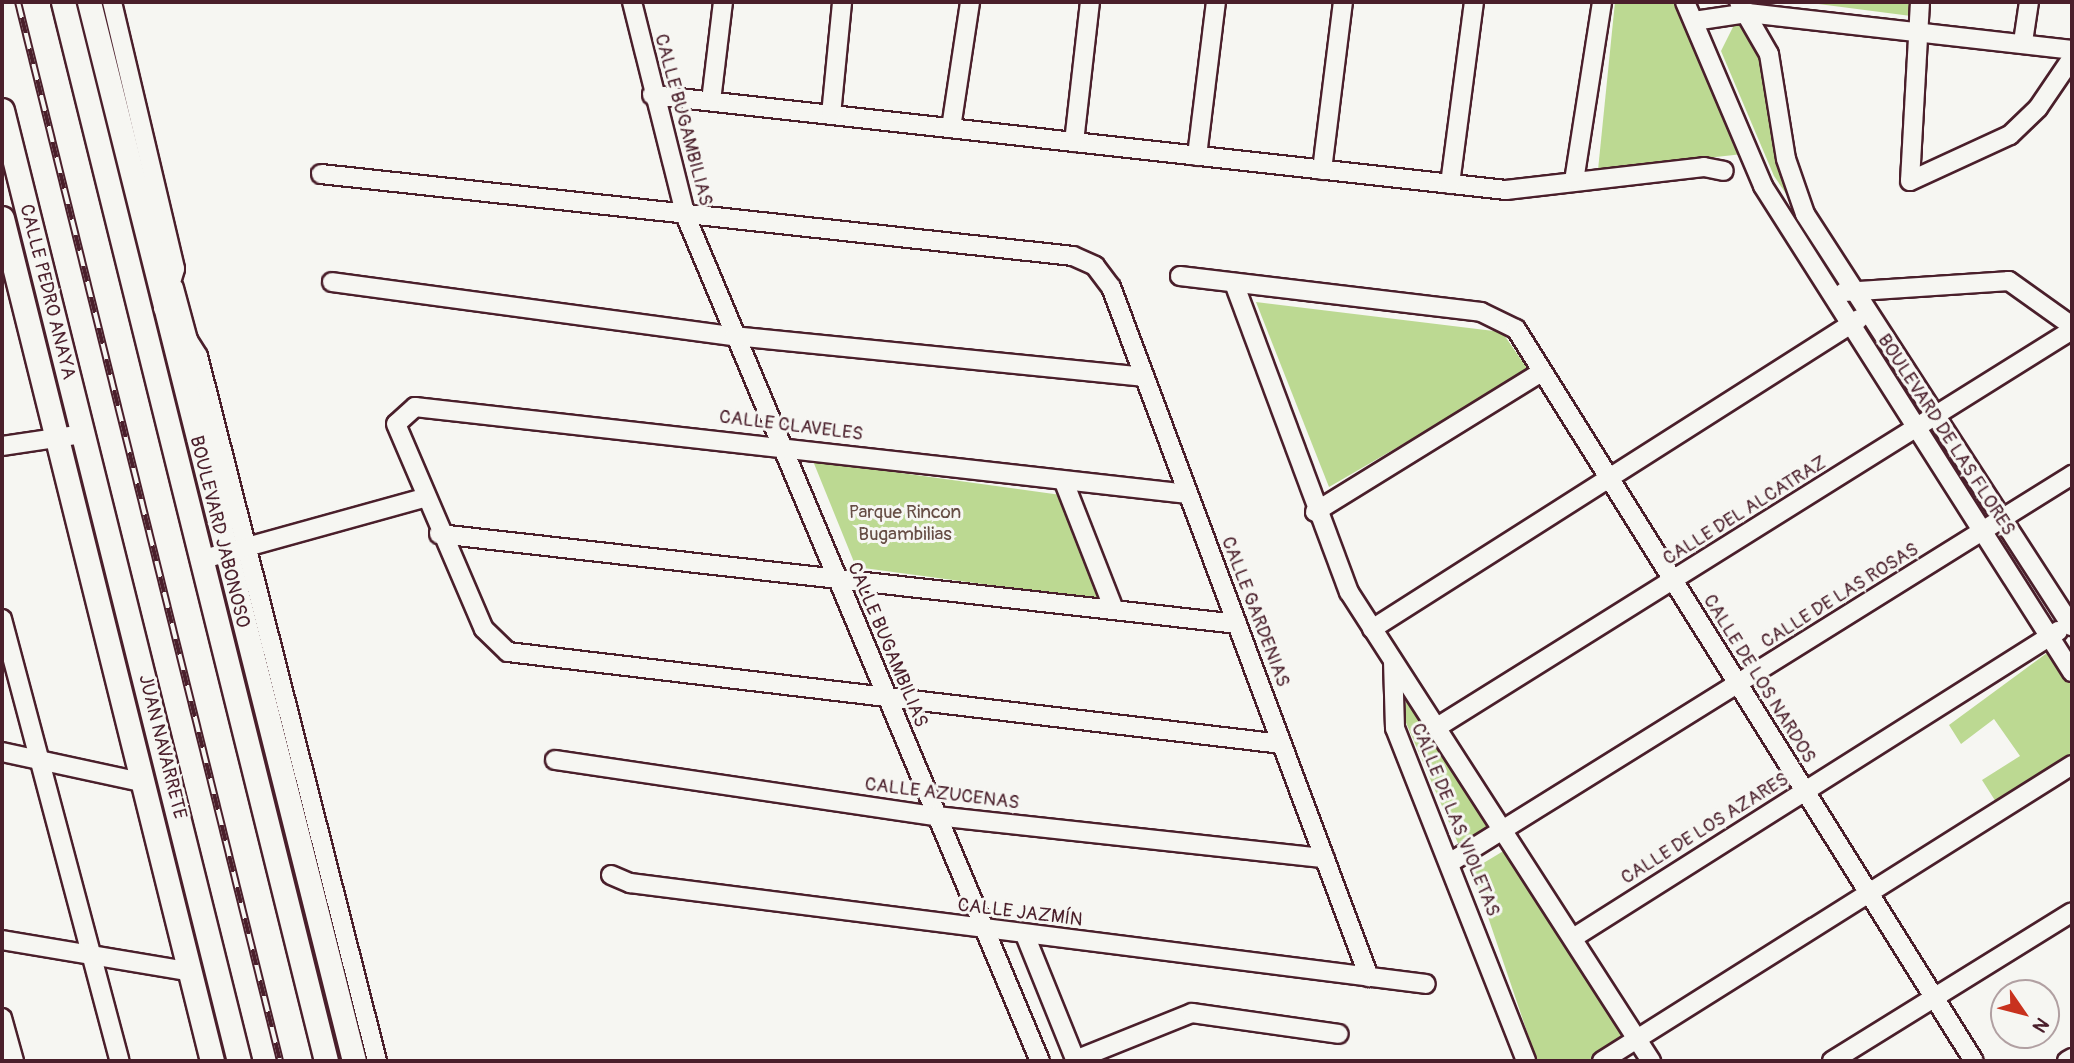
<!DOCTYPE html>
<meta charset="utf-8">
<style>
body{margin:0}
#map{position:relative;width:2074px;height:1063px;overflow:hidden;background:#f6f6f2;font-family:Pangolin,sans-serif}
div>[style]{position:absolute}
.green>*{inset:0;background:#bcd992}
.roads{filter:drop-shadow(2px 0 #4a1f2b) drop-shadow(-2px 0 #4a1f2b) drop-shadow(0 2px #4a1f2b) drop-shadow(0 -2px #4a1f2b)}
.minor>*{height:18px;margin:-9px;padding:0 9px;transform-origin:9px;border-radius:9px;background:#f6f6f2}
.major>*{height:23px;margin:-11.5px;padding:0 11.5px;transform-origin:11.5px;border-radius:11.5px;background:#f6f6f2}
.rail>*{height:8px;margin-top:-4px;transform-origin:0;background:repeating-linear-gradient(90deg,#f6f6f2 0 16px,#4a1f2b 0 32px);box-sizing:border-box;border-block:2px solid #4a1f2b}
span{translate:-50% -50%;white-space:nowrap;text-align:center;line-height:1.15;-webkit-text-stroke:6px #f6f6f2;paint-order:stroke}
.street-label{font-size:19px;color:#4a1f2b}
.park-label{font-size:19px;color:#664e45}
.frame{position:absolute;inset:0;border:4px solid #4a1f2b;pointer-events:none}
.north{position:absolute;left:1990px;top:979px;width:70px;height:70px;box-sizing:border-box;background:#f6f6f2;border:2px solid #b1a0a2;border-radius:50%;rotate:125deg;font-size:19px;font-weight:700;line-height:28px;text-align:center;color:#4a1f2b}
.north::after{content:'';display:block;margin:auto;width:24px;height:32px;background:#c8321e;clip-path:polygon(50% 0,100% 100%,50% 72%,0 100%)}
</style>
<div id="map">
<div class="green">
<i style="clip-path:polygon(1615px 2px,1678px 2px,1743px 154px,1598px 170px)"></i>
<i style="clip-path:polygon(1803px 2px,1913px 2px,1911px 16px)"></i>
<i style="clip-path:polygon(1746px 20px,1765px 55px,1791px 201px,1774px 176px,1721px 51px,1735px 23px)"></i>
<i style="clip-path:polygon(1256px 302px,1502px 332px,1529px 371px,1329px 487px)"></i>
<i style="clip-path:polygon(813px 461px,1061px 495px,1101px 600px,856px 567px)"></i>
<i style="clip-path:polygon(2051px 650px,2072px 686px,2072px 755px,1996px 802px,1982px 780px,2020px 756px,1994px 719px,1961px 744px,1949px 725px)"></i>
<i style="clip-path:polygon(1407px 691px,1498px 828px,1460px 848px,1404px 718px)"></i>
<i style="clip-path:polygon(1510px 847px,1627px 1036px,1588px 1061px,1537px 1061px,1472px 870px)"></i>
</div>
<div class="roads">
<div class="minor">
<i style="left:112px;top:2px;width:274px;rotate:76.7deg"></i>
<i style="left:175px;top:269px;width:41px;rotate:107.1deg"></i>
<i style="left:632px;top:2px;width:222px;rotate:75.9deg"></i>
<i style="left:686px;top:217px;width:915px;rotate:67.25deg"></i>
<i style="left:1685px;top:2px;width:200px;rotate:67deg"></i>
<i style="left:1763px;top:186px;width:576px;rotate:57.55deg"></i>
<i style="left:1739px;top:2px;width:60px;rotate:60deg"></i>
<i style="left:1769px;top:54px;width:106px;rotate:80.8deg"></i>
<i style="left:1786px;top:159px;width:58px;rotate:70.9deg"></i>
<i style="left:1805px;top:214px;width:491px;rotate:57.1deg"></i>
<i style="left:1920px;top:2px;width:179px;rotate:93.2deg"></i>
<i style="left:1910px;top:181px;width:110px;rotate:-24.7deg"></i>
<i style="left:2010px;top:135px;width:39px;rotate:-44deg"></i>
<i style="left:2038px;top:108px;width:60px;rotate:-55.8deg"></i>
<i style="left:1694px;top:21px;width:55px;rotate:-8.4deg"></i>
<i style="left:1748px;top:13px;width:326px;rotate:6.5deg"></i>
<i style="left:2023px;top:42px;width:40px;rotate:-81.5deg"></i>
<i style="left:652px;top:95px;width:859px;rotate:6.35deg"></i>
<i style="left:1506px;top:190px;width:199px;rotate:-6.6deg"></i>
<i style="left:1704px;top:167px;width:20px;rotate:11deg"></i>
<i style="left:711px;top:101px;width:100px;rotate:-83.1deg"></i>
<i style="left:831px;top:115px;width:114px;rotate:-84.4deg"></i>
<i style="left:951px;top:128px;width:127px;rotate:-81.4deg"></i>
<i style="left:1074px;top:142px;width:141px;rotate:-83.5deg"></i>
<i style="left:1197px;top:156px;width:155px;rotate:-83deg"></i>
<i style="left:1322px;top:170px;width:169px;rotate:-82.9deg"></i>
<i style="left:321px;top:174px;width:756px;rotate:6.22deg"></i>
<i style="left:1073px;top:256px;width:24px;rotate:24deg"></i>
<i style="left:1095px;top:266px;width:26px;rotate:53deg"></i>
<i style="left:1111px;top:287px;width:737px;rotate:69.5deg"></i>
<i style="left:1574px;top:181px;width:181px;rotate:-81.1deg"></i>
<i style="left:1450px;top:184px;width:184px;rotate:-82.5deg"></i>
<i style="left:1180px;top:276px;width:303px;rotate:6.8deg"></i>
<i style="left:1481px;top:312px;width:39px;rotate:26deg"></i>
<i style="left:1516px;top:329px;width:863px;rotate:57.97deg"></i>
<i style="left:332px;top:282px;width:406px;rotate:7.7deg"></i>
<i style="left:734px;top:336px;width:412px;rotate:5.7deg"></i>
<i style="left:1234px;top:283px;width:330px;rotate:69.6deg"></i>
<i style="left:1349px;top:592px;width:558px;rotate:57.22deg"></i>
<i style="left:174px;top:288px;width:54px;rotate:74.9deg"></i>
<i style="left:1844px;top:292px;width:165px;rotate:-3.8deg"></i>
<i style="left:2009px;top:281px;width:77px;rotate:35.5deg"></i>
<i style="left:169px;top:329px;width:22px;rotate:30deg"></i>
<i style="left:188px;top:340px;width:19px;rotate:58deg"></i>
<i style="left:198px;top:356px;width:727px;rotate:75.75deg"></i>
<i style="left:2px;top:446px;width:82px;rotate:-8.4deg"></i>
<i style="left:1064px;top:482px;width:134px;rotate:68.6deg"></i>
<i style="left:1188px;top:494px;width:778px;rotate:-173.58deg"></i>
<i style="left:415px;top:407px;width:25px;rotate:138deg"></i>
<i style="left:396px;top:424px;width:223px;rotate:66.8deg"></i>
<i style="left:484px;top:629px;width:33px;rotate:44deg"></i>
<i style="left:508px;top:652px;width:779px;rotate:6.78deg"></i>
<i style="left:1315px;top:512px;width:267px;rotate:-31.7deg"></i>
<i style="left:439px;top:534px;width:803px;rotate:6.43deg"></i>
<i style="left:200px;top:560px;width:232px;rotate:-15.5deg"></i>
<i style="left:2px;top:619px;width:457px;rotate:75.1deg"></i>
<i style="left:1372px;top:629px;width:577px;rotate:-32.48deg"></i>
<i style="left:1393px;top:661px;width:67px;rotate:88.3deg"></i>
<i style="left:1395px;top:728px;width:358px;rotate:68.5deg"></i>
<i style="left:1439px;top:726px;width:747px;rotate:-32.03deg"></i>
<i style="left:2px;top:752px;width:142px;rotate:12.2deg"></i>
<i style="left:555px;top:760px;width:385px;rotate:8.4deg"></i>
<i style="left:936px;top:816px;width:391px;rotate:6.2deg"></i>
<i style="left:1451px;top:862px;width:732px;rotate:-31.93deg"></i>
<i style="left:611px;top:875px;width:21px;rotate:23deg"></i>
<i style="left:630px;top:883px;width:802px;rotate:7.23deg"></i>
<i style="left:1025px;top:935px;width:136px;rotate:68deg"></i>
<i style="left:1573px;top:938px;width:574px;rotate:-32.33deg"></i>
<i style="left:2px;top:940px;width:188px;rotate:9.5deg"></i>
<i style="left:2px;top:1018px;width:45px;rotate:74.4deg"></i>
<i style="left:1075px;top:1060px;width:126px;rotate:-21.9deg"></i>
<i style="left:1192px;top:1013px;width:148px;rotate:8.1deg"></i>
<i style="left:1602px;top:1061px;width:555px;rotate:-32.2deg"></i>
<i style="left:1832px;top:1061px;width:282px;rotate:-31.8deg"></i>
<i style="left:2067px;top:1061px;width:6px;rotate:-31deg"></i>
</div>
<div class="major">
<i style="left:63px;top:2px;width:1091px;rotate:76.05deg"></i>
<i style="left:89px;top:2px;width:1092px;rotate:75.95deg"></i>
<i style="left:2px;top:110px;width:980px;rotate:76.01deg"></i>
<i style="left:2px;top:218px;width:869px;rotate:76.01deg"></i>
</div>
</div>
<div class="rail">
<i style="left:18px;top:2px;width:1091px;rotate:76.1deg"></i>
</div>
<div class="street-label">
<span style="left:683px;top:120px;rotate:75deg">CALLE BUGAMBILIAS</span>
<span style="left:47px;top:292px;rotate:76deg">CALLE PEDRO ANAYA</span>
<span style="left:791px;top:426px;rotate:7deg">CALLE CLAVELES</span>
<span style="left:1946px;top:435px;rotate:57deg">BOULEVARD DE LAS FLORES</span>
<span style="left:1745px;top:511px;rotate:-32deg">CALLE DEL ALCATRAZ</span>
<span style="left:219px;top:532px;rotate:76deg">BOULEVARD JABONOSO</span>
<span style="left:1840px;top:596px;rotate:-32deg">CALLE DE LAS ROSAS</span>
<span style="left:1255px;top:612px;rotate:69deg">CALLE GARDENIAS</span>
<span style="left:887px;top:645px;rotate:67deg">CALLE BUGAMBILIAS</span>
<span style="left:1759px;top:679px;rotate:58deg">CALLE DE LOS NARDOS</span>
<span style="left:162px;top:747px;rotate:76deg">JUAN NAVARRETE</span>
<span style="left:942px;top:794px;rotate:7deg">CALLE AZUCENAS</span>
<span style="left:1455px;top:820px;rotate:68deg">CALLE DE LAS VIOLETAS</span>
<span style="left:1705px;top:829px;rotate:-32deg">CALLE DE LOS AZARES</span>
<span style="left:1020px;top:913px;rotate:7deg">CALLE JAZMÍN</span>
</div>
<div class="park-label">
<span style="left:905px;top:524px">Parque Rincon<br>Bugambilias</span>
</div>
<div class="frame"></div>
<div class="north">N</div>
</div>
